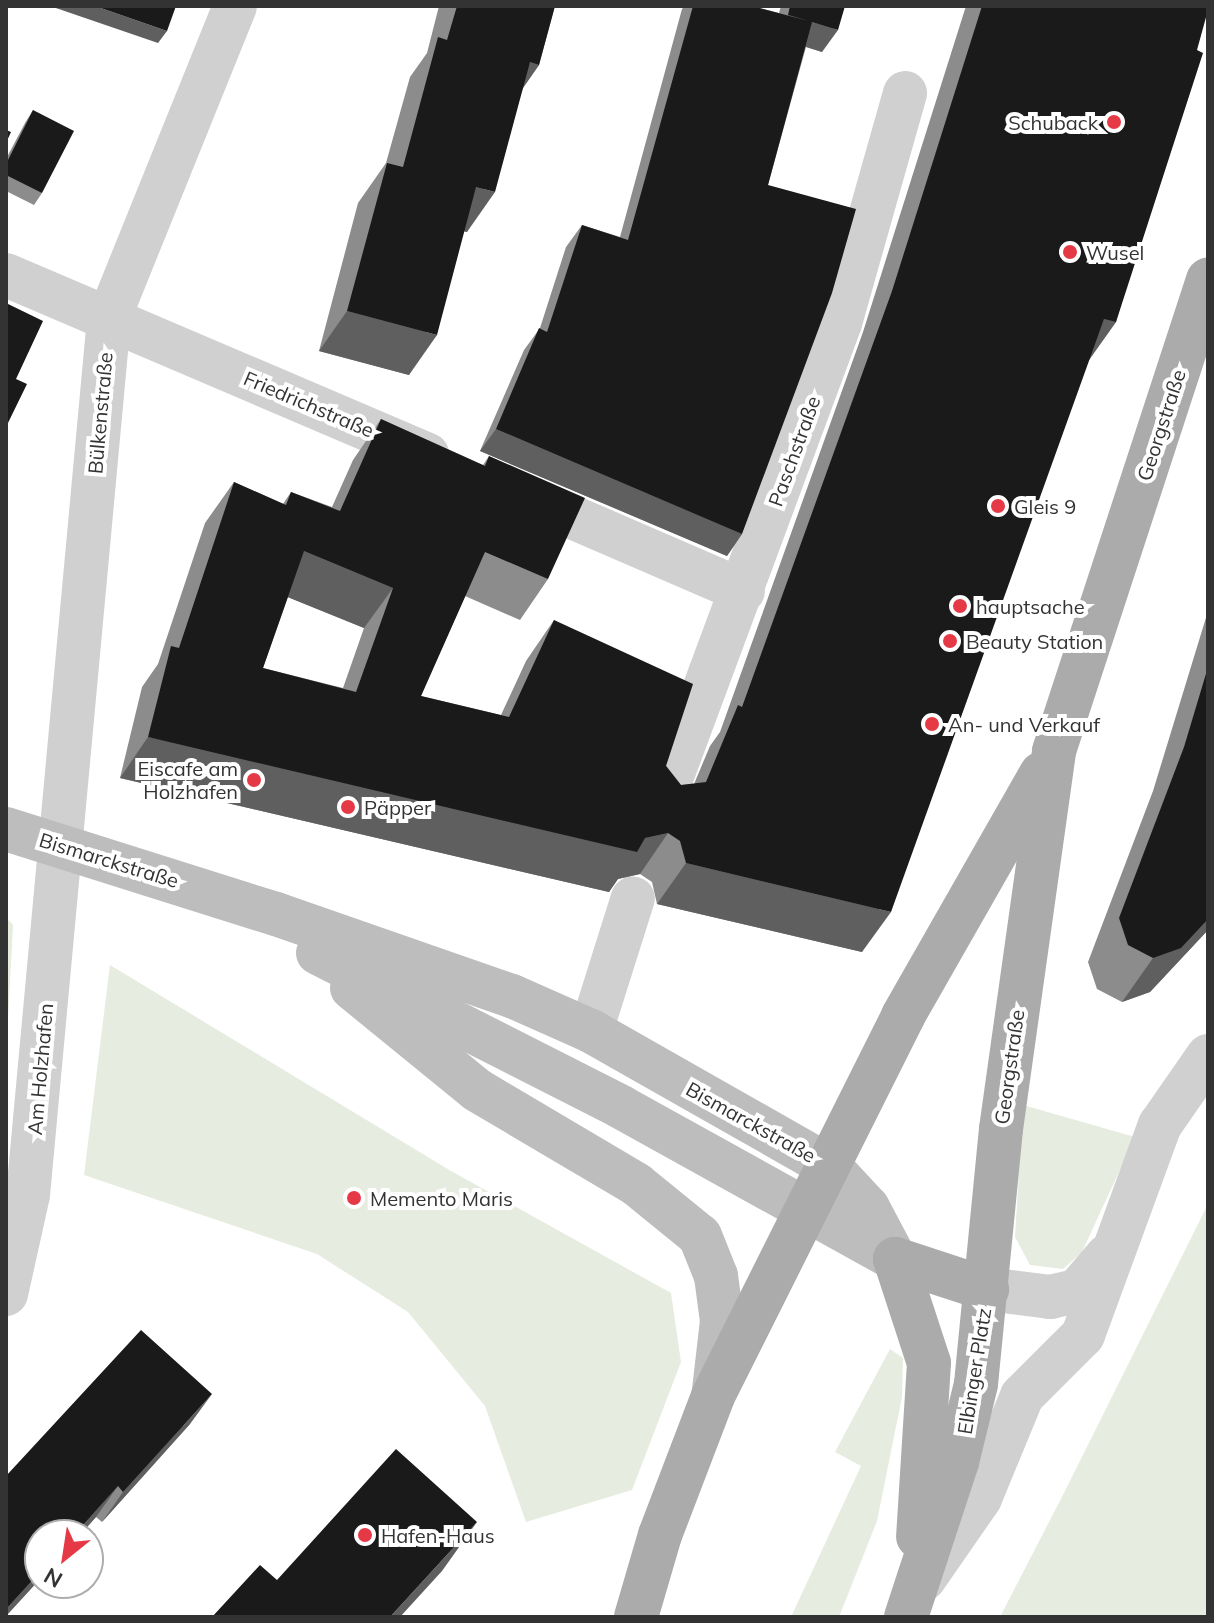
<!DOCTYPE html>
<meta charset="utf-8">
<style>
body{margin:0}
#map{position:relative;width:1214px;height:1623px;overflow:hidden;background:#fff;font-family:Mulish,sans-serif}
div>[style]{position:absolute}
.green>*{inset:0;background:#e6ecdf}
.street>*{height:44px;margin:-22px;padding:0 22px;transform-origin:22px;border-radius:22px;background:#d0d0d0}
.secondary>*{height:44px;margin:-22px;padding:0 22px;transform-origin:22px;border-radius:22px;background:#bdbdbd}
.primary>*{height:44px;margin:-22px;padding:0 22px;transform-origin:22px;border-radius:22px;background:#ababab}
.wall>*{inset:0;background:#8c8c8c}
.shaded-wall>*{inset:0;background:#5f5f5f}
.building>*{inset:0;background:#1a1a1a}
.dots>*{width:22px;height:22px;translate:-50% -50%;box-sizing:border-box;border:4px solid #fff;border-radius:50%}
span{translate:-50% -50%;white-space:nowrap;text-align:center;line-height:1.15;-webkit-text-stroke:8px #fff;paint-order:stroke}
.poi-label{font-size:20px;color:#333}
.right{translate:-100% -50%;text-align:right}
.left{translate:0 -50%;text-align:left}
.street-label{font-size:20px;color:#333}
.frame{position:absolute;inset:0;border:8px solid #333;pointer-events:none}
.north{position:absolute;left:24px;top:1519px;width:80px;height:80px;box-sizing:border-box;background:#fff;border:2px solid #adadad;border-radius:50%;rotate:210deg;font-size:22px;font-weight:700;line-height:32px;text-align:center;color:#333}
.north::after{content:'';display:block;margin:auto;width:28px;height:36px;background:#e63946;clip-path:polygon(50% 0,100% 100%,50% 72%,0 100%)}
</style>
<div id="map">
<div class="green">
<i style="clip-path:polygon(6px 917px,13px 925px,6px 1058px)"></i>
<i style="clip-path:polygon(110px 965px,451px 1171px,671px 1293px,681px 1362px,632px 1490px,526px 1522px,485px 1406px,408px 1312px,317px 1254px,84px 1175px)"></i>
<i style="clip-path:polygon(1023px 1105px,1135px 1137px,1082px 1252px,1063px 1269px,1030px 1265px,1015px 1237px)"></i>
<i style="clip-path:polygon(1208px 1204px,1208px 1617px,1000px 1617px,1065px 1491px)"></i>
<i style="clip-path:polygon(890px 1349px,903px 1358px,902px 1397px,877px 1521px,839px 1617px,791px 1617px,861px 1466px,835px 1452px)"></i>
</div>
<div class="street">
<i style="left:6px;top:275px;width:458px;rotate:23.1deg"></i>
<i style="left:519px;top:494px;width:244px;rotate:23.4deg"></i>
<i style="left:662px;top:803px;width:512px;rotate:-69.65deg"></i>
<i style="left:840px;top:323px;width:239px;rotate:-74.2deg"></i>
<i style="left:591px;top:1031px;width:139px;rotate:-72.5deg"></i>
<i style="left:987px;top:1289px;width:64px;rotate:7.2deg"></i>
<i style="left:1050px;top:1297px;width:28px;rotate:-13deg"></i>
<i style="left:1077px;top:1291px;width:46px;rotate:-49.4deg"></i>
<i style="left:6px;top:1294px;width:101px;rotate:-77.5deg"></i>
<i style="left:28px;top:1195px;width:881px;rotate:-84.72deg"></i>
<i style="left:109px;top:318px;width:336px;rotate:-68deg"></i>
<i style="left:924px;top:1579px;width:98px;rotate:-55.3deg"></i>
<i style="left:980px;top:1498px;width:110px;rotate:-67.6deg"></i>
<i style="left:1022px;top:1396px;width:86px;rotate:-45deg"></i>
<i style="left:1083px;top:1335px;width:224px;rotate:-69.9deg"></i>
<i style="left:1160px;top:1125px;width:84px;rotate:-55.2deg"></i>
</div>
<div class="secondary">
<i style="left:6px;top:829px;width:283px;rotate:17.5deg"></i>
<i style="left:276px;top:914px;width:250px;rotate:19.2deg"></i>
<i style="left:512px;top:996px;width:86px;rotate:23.9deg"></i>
<i style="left:591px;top:1031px;width:274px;rotate:29.6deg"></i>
<i style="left:829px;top:1166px;width:57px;rotate:47.1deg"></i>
<i style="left:868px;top:1208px;width:58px;rotate:62.1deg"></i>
<i style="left:318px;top:953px;width:340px;rotate:26.9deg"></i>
<i style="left:621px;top:1107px;width:313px;rotate:29deg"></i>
<i style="left:352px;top:988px;width:161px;rotate:39.2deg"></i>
<i style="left:477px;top:1090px;width:185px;rotate:30.6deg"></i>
<i style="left:636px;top:1184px;width:82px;rotate:39.1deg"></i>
<i style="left:700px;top:1236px;width:43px;rotate:68.2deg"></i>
<i style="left:716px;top:1276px;width:45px;rotate:82.4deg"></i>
<i style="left:722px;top:1321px;width:69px;rotate:96.6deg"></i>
</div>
<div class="primary">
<i style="left:895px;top:1259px;width:109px;rotate:71.9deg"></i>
<i style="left:929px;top:1363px;width:174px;rotate:93.6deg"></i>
<i style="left:895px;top:1259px;width:97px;rotate:18.1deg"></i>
<i style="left:636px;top:1617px;width:85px;rotate:-73.7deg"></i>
<i style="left:660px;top:1535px;width:149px;rotate:-69.1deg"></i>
<i style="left:713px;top:1396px;width:425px;rotate:-63.4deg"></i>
<i style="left:903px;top:1016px;width:279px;rotate:-60.3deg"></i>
<i style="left:906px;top:1617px;width:163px;rotate:-71.8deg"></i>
<i style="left:957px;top:1462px;width:80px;rotate:-76.3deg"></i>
<i style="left:976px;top:1384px;width:256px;rotate:-84.4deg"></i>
<i style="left:1001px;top:1129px;width:382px;rotate:-82deg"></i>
<i style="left:1054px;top:751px;width:496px;rotate:-71.9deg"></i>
</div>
<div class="wall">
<i style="clip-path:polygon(439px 6px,555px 6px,539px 65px,523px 88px,467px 232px,464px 231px,409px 375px,319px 351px,358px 203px,386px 163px,410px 77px,427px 53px)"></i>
<i style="clip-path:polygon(685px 6px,752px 6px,779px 13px,781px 6px,845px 6px,822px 52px,806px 47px,768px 185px,742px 534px,727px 556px,480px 451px,524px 350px,540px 328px,566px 247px,582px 225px,620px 237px,682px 9px)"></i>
<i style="clip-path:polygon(evenodd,966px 6px,1208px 6px,1116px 322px,1089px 359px,862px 952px,657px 904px,652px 882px,640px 874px,618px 879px,609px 892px,120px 778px,142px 687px,158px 664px,205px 523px,234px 482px,283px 504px,291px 492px,332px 507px,353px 460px,381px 419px,483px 465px,489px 456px,548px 579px,520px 620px,465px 596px,421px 696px,501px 715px,526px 661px,554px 620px,681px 785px,694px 784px,710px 746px,720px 732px,863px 332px,966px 6px,288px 597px,364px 628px,343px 688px,263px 668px,288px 597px)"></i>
<i style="clip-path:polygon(33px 110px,42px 193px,34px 205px,6px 191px,6px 159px,25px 123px)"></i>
<i style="clip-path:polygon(1208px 611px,1208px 930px,1150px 992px,1122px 1002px,1097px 989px,1088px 962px,1153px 791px)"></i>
<i style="clip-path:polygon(190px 1424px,102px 1522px,96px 1517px,80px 1535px,40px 1535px,40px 1579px,6px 1616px,6px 1476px)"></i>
</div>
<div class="shaded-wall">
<i style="clip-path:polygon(50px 6px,95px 6px,167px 31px,158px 43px)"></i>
<i style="clip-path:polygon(812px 22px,838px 30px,822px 52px,797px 44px)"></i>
<i style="clip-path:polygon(530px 62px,539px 65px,511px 105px)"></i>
<i style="clip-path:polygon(476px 187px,495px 192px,467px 232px,448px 228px)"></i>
<i style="clip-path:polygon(347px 311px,437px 335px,409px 375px,319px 351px)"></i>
<i style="clip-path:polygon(1104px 319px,1116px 322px,1087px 363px)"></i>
<i style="clip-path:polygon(496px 429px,742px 534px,727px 556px,480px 451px)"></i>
<i style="clip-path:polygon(304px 551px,393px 588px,364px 628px,275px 592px)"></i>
<i style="clip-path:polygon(148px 737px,645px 838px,668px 833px,640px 874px,618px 879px,609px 892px,120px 778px)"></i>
<i style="clip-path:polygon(686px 863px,891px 912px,862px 952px,657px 904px)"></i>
<i style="clip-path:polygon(1208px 919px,1208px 930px,1150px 992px,1122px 1002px,1153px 958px)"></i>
<i style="clip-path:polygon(212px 1394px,190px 1424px,102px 1522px,123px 1492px)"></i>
<i style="clip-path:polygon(118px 1486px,96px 1517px,80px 1535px,74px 1535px)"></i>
<i style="clip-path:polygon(477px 1522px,442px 1571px,400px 1617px,390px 1617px)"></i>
<i style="clip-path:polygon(40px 1572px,40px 1579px,6px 1616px,6px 1609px)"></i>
</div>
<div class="building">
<i style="clip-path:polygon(95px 6px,176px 6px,167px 31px)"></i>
<i style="clip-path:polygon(457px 6px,555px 6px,539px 65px,530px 62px,495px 192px,476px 187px,437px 335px,347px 311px,387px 163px,403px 167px,438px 37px,447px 40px)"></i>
<i style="clip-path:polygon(693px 6px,752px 6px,809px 21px,788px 15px,790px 6px,845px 6px,838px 30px,812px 22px,768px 185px,856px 209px,832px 293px,742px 534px,496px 429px,539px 328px,547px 332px,582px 225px,628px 240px)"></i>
<i style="clip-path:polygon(evenodd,982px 6px,1208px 6px,1208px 10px,1197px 50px,1203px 53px,1116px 322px,1104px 319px,891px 912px,686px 863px,680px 841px,668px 833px,645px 838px,637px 852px,148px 737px,171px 646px,179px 648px,234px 482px,286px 505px,291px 492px,340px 511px,381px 419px,485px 466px,489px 456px,585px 498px,548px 579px,485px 552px,421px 696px,509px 717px,554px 620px,693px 684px,666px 766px,681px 785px,706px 782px,738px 705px,742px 707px,892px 291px,982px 6px,304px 551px,393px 588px,356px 692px,263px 668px,304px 551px)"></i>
<i style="clip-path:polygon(33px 110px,74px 131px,42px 193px,6px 175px,6px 164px)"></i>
<i style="clip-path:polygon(6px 130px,11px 132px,6px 143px)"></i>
<i style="clip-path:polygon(6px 303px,43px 321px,16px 379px,27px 384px,6px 427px)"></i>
<i style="clip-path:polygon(1208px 667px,1208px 919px,1181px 948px,1153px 958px,1128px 945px,1119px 918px,1184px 747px)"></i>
<i style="clip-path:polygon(141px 1330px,212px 1394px,123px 1492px,118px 1486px,74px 1535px,40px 1535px,40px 1572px,6px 1609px,6px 1476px)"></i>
<i style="clip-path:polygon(396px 1449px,477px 1522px,390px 1617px,212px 1617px,260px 1565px,277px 1580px)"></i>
</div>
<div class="dots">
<i style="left:1114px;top:122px;background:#e63946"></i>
<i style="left:1070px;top:252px;background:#e63946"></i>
<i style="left:998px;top:506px;background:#e63946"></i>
<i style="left:960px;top:606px;background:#e63946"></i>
<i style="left:950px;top:641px;background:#e63946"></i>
<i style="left:932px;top:724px;background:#e63946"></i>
<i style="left:254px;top:780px;background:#e63946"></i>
<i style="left:348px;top:807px;background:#e63946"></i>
<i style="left:354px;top:1198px;background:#e63946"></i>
<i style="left:365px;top:1535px;background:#e63946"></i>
</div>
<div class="poi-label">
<span class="right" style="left:1098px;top:122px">Schuback</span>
<span class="left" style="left:1086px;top:252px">Wusel</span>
<span class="left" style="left:1014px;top:506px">Gleis 9</span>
<span class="left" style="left:976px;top:606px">hauptsache</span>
<span class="left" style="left:966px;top:641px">Beauty Station</span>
<span class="left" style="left:948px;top:724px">An- und Verkauf</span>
<span class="right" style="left:238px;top:780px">Eiscafe am<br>Holzhafen</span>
<span class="left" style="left:364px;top:807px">Päpper</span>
<span class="left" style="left:370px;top:1198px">Memento Maris</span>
<span class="left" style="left:381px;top:1535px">Hafen-Haus</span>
</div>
<div class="street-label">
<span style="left:309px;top:404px;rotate:23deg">Friedrichstraße</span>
<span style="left:100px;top:413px;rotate:-85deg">Bülkenstraße</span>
<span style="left:1161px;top:425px;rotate:-72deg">Georgstraße</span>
<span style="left:794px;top:451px;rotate:-70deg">Paschstraße</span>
<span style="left:109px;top:860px;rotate:17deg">Bismarckstraße</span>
<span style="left:1009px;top:1067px;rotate:-82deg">Georgstraße</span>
<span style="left:40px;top:1069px;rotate:-85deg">Am Holzhafen</span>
<span style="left:751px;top:1122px;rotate:29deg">Bismarckstraße</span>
<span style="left:974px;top:1371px;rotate:-81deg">Elbinger Platz</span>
</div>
<div class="frame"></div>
<div class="north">N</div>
</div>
